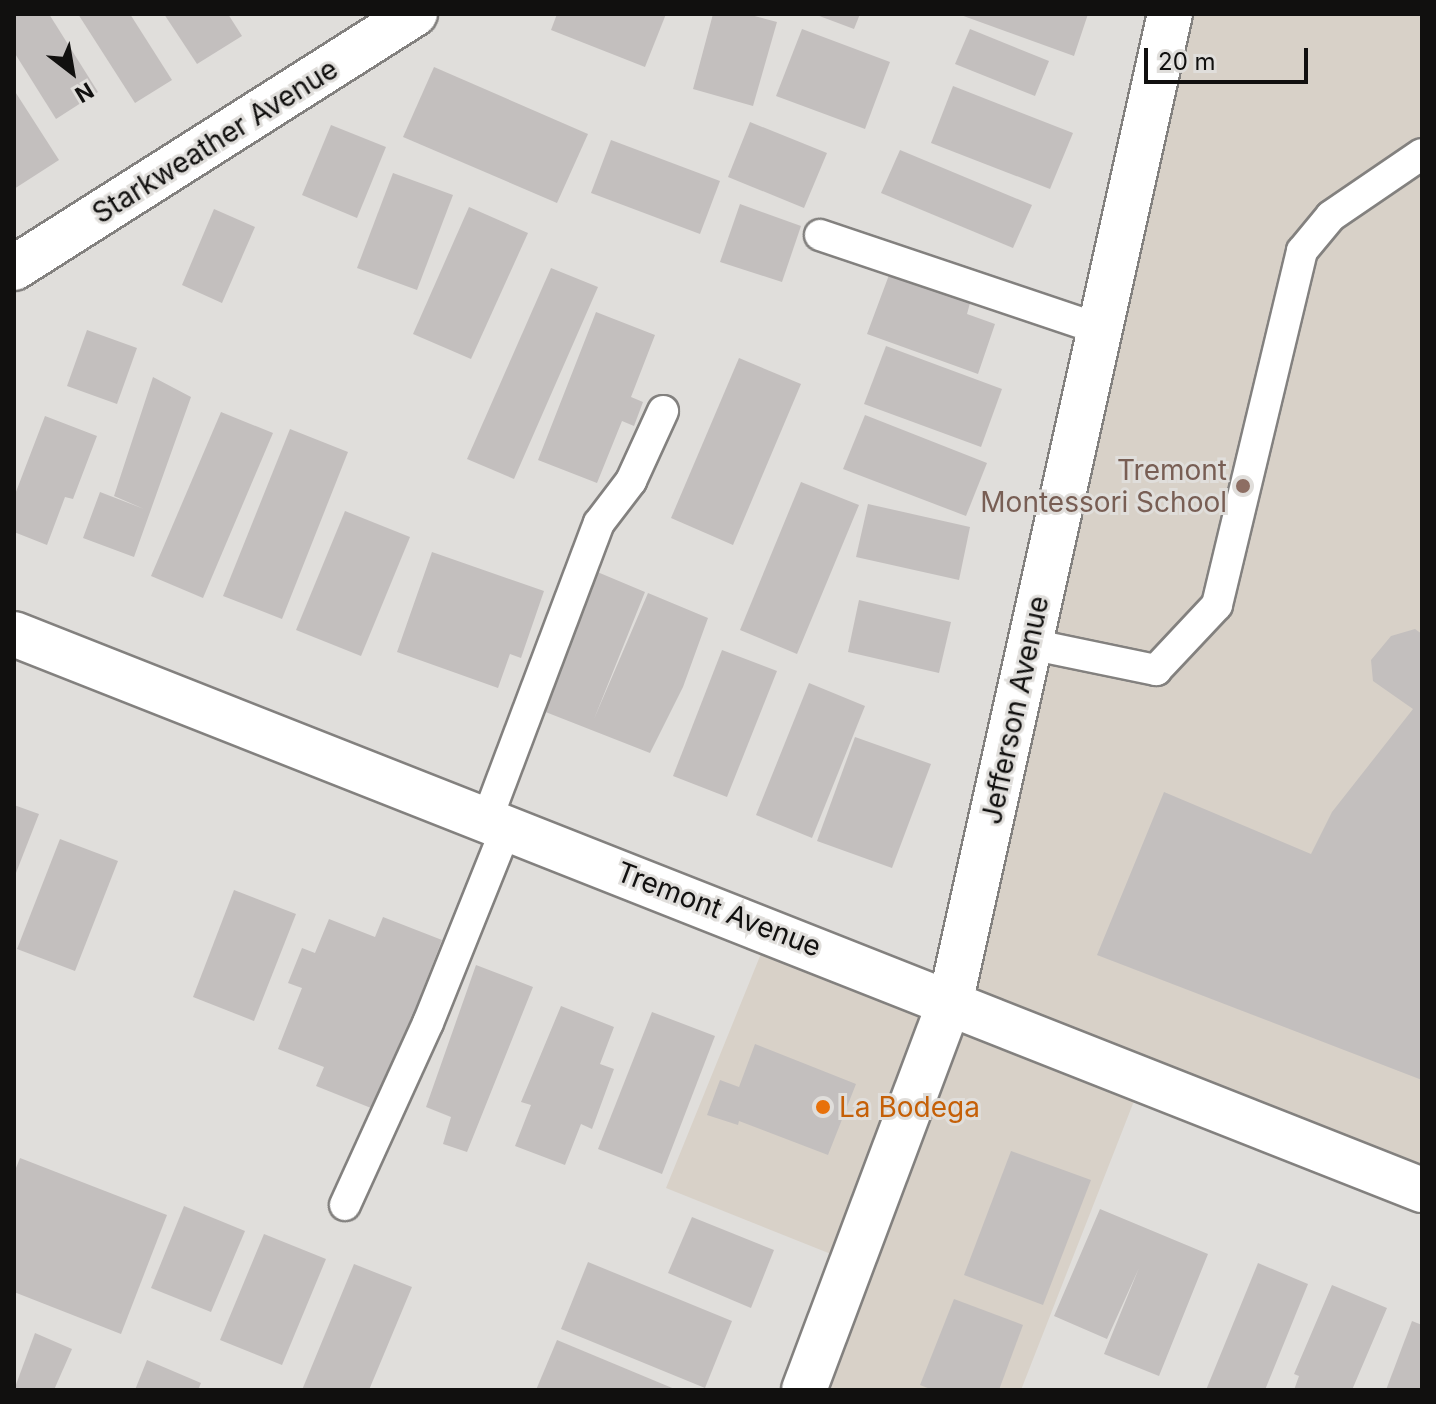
<!DOCTYPE html>
<style>
body{margin:0}
#map{position:relative;width:1436px;height:1404px;overflow:hidden;background:#e0dedb;font-family:Inter,sans-serif}
div>[style]{position:absolute}
.built>*{inset:0;background:#d8d1c8}
.building>*{inset:0;background:#c3bfbe}
.roads{filter:drop-shadow(2px 0 #83817f) drop-shadow(-2px 0 #83817f) drop-shadow(0 2px #83817f) drop-shadow(0 -2px #83817f)}
.service>*{height:30px;margin:-15px;padding:0 15px;transform-origin:15px;border-radius:15px;background:#fff}
.minor>*{height:44px;margin:-22px;padding:0 22px;transform-origin:22px;border-radius:22px;background:#fff}
.tertiary>*{height:44px;margin:-22px;padding:0 22px;transform-origin:22px;border-radius:22px;background:#fff}
.dots>*{width:22px;height:22px;translate:-50% -50%;box-sizing:border-box;border:4px solid #e0dedb;border-radius:50%}
span{translate:-50% -50%;white-space:nowrap;text-align:center;line-height:1.15;-webkit-text-stroke:6px #e0dedb;paint-order:stroke}
.street-label{font-size:28px;color:#11100f}
.education-label{font-size:28px;color:#785e54}
.right{translate:-100% -50%;text-align:right}
.food-label{font-size:28px;color:#c56008}
.left{translate:0 -50%;text-align:left}
.frame{position:absolute;inset:0;border:16px solid #11100f;pointer-events:none}
.north{position:absolute;left:32px;top:32px;width:80px;height:80px;-webkit-text-stroke:6px #e0dedb;paint-order:stroke;rotate:149deg;font-size:22px;font-weight:700;line-height:32px;text-align:center;color:#11100f}
.north::after{content:'';display:block;margin:auto;width:28px;height:36px;background:#11100f;clip-path:polygon(50% 0,100% 100%,50% 72%,0 100%)}
.scale{position:absolute;left:1144px;top:48px;width:164px;height:36px;box-sizing:border-box;border:4px solid #11100f;border-top:0;padding-left:10px;font-size:24px;line-height:28px;white-space:nowrap;color:#11100f;-webkit-text-stroke:6px #e0dedb;paint-order:stroke}
</style>
<div id="map">
<div class="built">
<i style="clip-path:polygon(1170px 14px,1422px 14px,1422px 1190px,1143px 1078px,1021px 1390px,804px 1390px,851px 1262px,666px 1188px,771px 929px,950px 999px)"></i>
</div>
<div class="building">
<i style="clip-path:polygon(14px 14px,49px 14px,98px 92px,56px 119px,14px 52px)"></i>
<i style="clip-path:polygon(78px 14px,130px 14px,172px 80px,135px 103px)"></i>
<i style="clip-path:polygon(164px 14px,228px 14px,242px 36px,197px 64px)"></i>
<i style="clip-path:polygon(557px 14px,666px 14px,645px 67px,551px 30px)"></i>
<i style="clip-path:polygon(713px 14px,747px 14px,777px 22px,753px 106px,693px 89px)"></i>
<i style="clip-path:polygon(814px 14px,860px 14px,854px 29px)"></i>
<i style="clip-path:polygon(958px 14px,1088px 14px,1074px 56px)"></i>
<i style="clip-path:polygon(802px 29px,890px 62px,865px 129px,776px 96px)"></i>
<i style="clip-path:polygon(970px 29px,1049px 61px,1035px 96px,955px 64px)"></i>
<i style="clip-path:polygon(434px 67px,588px 134px,557px 203px,403px 137px)"></i>
<i style="clip-path:polygon(953px 86px,1073px 133px,1050px 189px,931px 143px)"></i>
<i style="clip-path:polygon(14px 90px,59px 160px,14px 189px)"></i>
<i style="clip-path:polygon(750px 122px,827px 153px,804px 208px,728px 177px)"></i>
<i style="clip-path:polygon(331px 125px,386px 147px,357px 218px,302px 195px)"></i>
<i style="clip-path:polygon(611px 140px,720px 181px,700px 234px,591px 193px)"></i>
<i style="clip-path:polygon(900px 150px,1032px 205px,1013px 248px,881px 193px)"></i>
<i style="clip-path:polygon(393px 173px,453px 195px,417px 290px,357px 268px)"></i>
<i style="clip-path:polygon(740px 204px,801px 226px,782px 282px,720px 262px)"></i>
<i style="clip-path:polygon(469px 207px,528px 233px,471px 359px,413px 334px)"></i>
<i style="clip-path:polygon(214px 209px,255px 227px,222px 303px,182px 285px)"></i>
<i style="clip-path:polygon(551px 268px,598px 287px,514px 479px,467px 459px)"></i>
<i style="clip-path:polygon(889px 275px,970px 303px,967px 314px,995px 324px,978px 374px,867px 334px)"></i>
<i style="clip-path:polygon(596px 312px,655px 335px,631px 397px,643px 402px,634px 426px,622px 421px,597px 483px,538px 460px)"></i>
<i style="clip-path:polygon(87px 330px,137px 348px,117px 404px,67px 386px)"></i>
<i style="clip-path:polygon(886px 346px,1002px 389px,981px 447px,864px 404px)"></i>
<i style="clip-path:polygon(739px 358px,801px 384px,733px 545px,671px 518px)"></i>
<i style="clip-path:polygon(153px 377px,191px 397px,134px 557px,83px 538px,100px 492px,144px 509px,114px 496px)"></i>
<i style="clip-path:polygon(221px 412px,273px 433px,203px 598px,151px 576px)"></i>
<i style="clip-path:polygon(865px 415px,987px 463px,966px 516px,843px 469px)"></i>
<i style="clip-path:polygon(45px 416px,97px 436px,73px 499px,65px 497px,47px 545px,14px 532px,14px 497px)"></i>
<i style="clip-path:polygon(290px 429px,348px 452px,282px 619px,223px 596px)"></i>
<i style="clip-path:polygon(801px 482px,859px 505px,797px 654px,740px 630px)"></i>
<i style="clip-path:polygon(868px 504px,970px 527px,959px 580px,856px 557px)"></i>
<i style="clip-path:polygon(345px 511px,410px 537px,361px 656px,296px 630px)"></i>
<i style="clip-path:polygon(432px 552px,544px 591px,521px 658px,510px 654px,498px 688px,397px 652px)"></i>
<i style="clip-path:polygon(595px 571px,645px 592px,594px 719px,648px 593px,708px 618px,683px 687px,650px 753px,543px 711px)"></i>
<i style="clip-path:polygon(859px 600px,951px 622px,939px 673px,848px 652px)"></i>
<i style="clip-path:polygon(1415px 629px,1422px 634px,1422px 1080px,1097px 955px,1164px 792px,1311px 854px,1332px 812px,1413px 709px,1373px 681px,1371px 660px,1391px 636px)"></i>
<i style="clip-path:polygon(722px 650px,777px 671px,727px 797px,673px 776px)"></i>
<i style="clip-path:polygon(809px 683px,865px 706px,812px 838px,756px 815px)"></i>
<i style="clip-path:polygon(855px 737px,931px 764px,892px 868px,817px 841px)"></i>
<i style="clip-path:polygon(14px 805px,39px 814px,14px 878px)"></i>
<i style="clip-path:polygon(60px 839px,118px 861px,75px 971px,17px 949px)"></i>
<i style="clip-path:polygon(234px 890px,296px 914px,254px 1021px,193px 997px)"></i>
<i style="clip-path:polygon(383px 917px,442px 940px,376px 1110px,316px 1086px,324px 1067px,278px 1049px,302px 988px,288px 983px,302px 948px,315px 953px,329px 919px,375px 937px)"></i>
<i style="clip-path:polygon(476px 965px,533px 987px,467px 1152px,443px 1144px,451px 1117px,426px 1107px)"></i>
<i style="clip-path:polygon(561px 1006px,614px 1027px,600px 1064px,614px 1069px,592px 1129px,581px 1124px,565px 1165px,515px 1146px,531px 1105px,521px 1102px)"></i>
<i style="clip-path:polygon(652px 1012px,715px 1036px,662px 1174px,598px 1149px)"></i>
<i style="clip-path:polygon(755px 1044px,856px 1084px,828px 1155px,739px 1121px,738px 1125px,707px 1115px,720px 1080px,739px 1087px)"></i>
<i style="clip-path:polygon(1011px 1151px,1091px 1180px,1043px 1305px,964px 1275px)"></i>
<i style="clip-path:polygon(20px 1158px,167px 1215px,121px 1334px,14px 1292px,14px 1173px)"></i>
<i style="clip-path:polygon(184px 1206px,245px 1231px,211px 1312px,151px 1288px)"></i>
<i style="clip-path:polygon(1100px 1209px,1208px 1254px,1159px 1376px,1104px 1354px,1139px 1268px,1107px 1339px,1054px 1316px)"></i>
<i style="clip-path:polygon(692px 1217px,774px 1250px,751px 1308px,668px 1273px)"></i>
<i style="clip-path:polygon(264px 1234px,326px 1259px,282px 1365px,220px 1340px)"></i>
<i style="clip-path:polygon(588px 1262px,732px 1321px,705px 1388px,561px 1329px)"></i>
<i style="clip-path:polygon(1258px 1263px,1308px 1284px,1265px 1390px,1206px 1390px)"></i>
<i style="clip-path:polygon(354px 1264px,412px 1287px,369px 1390px,302px 1390px)"></i>
<i style="clip-path:polygon(1332px 1285px,1387px 1308px,1352px 1390px,1294px 1390px,1299px 1376px,1294px 1374px)"></i>
<i style="clip-path:polygon(954px 1299px,1023px 1325px,999px 1390px,933px 1390px,920px 1385px)"></i>
<i style="clip-path:polygon(1412px 1321px,1422px 1325px,1422px 1390px,1386px 1390px)"></i>
<i style="clip-path:polygon(35px 1333px,72px 1349px,54px 1390px,14px 1390px)"></i>
<i style="clip-path:polygon(557px 1340px,677px 1390px,536px 1390px)"></i>
<i style="clip-path:polygon(147px 1360px,201px 1383px,198px 1390px,135px 1390px)"></i>
</div>
<div class="roads">
<div class="service">
<i style="left:820px;top:235px;width:292px;rotate:18.6deg"></i>
<i style="left:1030px;top:644px;width:129px;rotate:11.7deg"></i>
<i style="left:1156px;top:670px;width:89px;rotate:-46.8deg"></i>
<i style="left:1217px;top:605px;width:364px;rotate:-76.5deg"></i>
<i style="left:1302px;top:251px;width:45px;rotate:-50.4deg"></i>
<i style="left:1331px;top:216px;width:110px;rotate:-34.3deg"></i>
<i style="left:487px;top:819px;width:316px;rotate:-69.3deg"></i>
<i style="left:599px;top:523px;width:53px;rotate:-52.7deg"></i>
<i style="left:631px;top:481px;width:77px;rotate:-65.4deg"></i>
<i style="left:345px;top:1205px;width:200px;rotate:-65.5deg"></i>
<i style="left:428px;top:1023px;width:212px;rotate:-68.1deg"></i>
</div>
<div class="minor">
<i style="left:14px;top:268px;width:475px;rotate:-32.4deg"></i>
<i style="left:14px;top:634px;width:1514px;rotate:21.55deg"></i>
</div>
<div class="tertiary">
<i style="left:804px;top:1390px;width:418px;rotate:-69.4deg"></i>
<i style="left:951px;top:999px;width:1009px;rotate:-77.47deg"></i>
</div>
</div>
<div class="dots">
<i style="left:1243px;top:486px;background:#8d6e63"></i>
<i style="left:823px;top:1107px;background:#e8710a"></i>
</div>
<div class="street-label">
<span style="left:215px;top:141px;rotate:-32deg">Starkweather Avenue</span>
<span style="left:1015px;top:710px;rotate:-78deg">Jefferson Avenue</span>
<span style="left:719px;top:909px;rotate:21deg">Tremont Avenue</span>
</div>
<div class="education-label">
<span class="right" style="left:1227px;top:486px">Tremont<br>Montessori School</span>
</div>
<div class="food-label">
<span class="left" style="left:839px;top:1107px">La Bodega</span>
</div>
<div class="frame"></div>
<div class="north">N</div>
<div class="scale">20 m</div>
</div>
